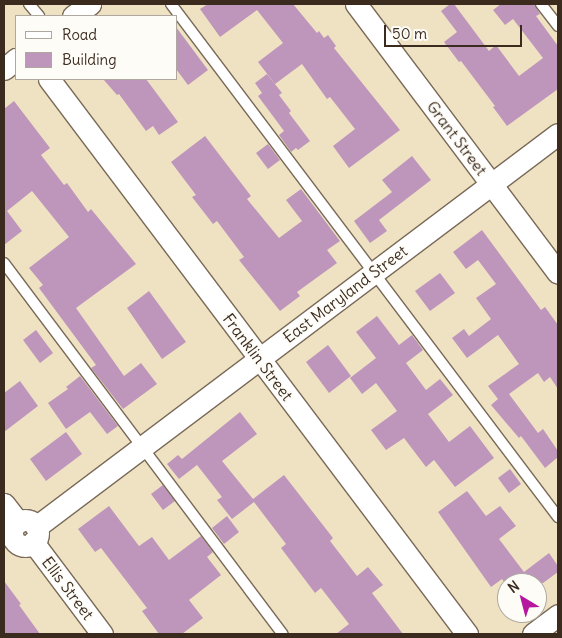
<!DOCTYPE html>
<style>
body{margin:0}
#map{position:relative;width:562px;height:638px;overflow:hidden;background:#eee2c3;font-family:Delius,sans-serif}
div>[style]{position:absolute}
.building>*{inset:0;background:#bf96bb}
.roads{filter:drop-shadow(1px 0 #7a6a58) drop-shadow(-1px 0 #7a6a58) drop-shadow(0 1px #7a6a58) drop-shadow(0 -1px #7a6a58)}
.lane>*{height:10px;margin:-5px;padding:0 5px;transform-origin:5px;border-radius:5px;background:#fff}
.street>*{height:21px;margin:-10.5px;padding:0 10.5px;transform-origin:10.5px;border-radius:10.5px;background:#fff}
.street>.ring{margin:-10.5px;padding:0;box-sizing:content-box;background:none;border:21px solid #fff;border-radius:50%}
span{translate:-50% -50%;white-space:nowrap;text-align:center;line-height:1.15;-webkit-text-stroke:4px #fdfcf7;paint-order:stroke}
.street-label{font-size:16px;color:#3b2a1e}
.frame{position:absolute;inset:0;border:5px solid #3b2a1e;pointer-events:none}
.legend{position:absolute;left:15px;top:15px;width:162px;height:65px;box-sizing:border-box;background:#fdfcf7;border:1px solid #afa8a0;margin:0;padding:6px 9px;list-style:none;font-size:15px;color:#3b2a1e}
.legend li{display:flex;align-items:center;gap:10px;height:25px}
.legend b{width:25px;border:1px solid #afa8a0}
.north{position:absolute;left:497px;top:573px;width:50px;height:50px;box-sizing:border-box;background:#fdfcf7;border:1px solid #afa8a0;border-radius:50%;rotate:323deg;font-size:14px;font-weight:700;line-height:20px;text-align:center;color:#3b2a1e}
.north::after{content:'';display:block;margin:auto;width:18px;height:22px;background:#b5179e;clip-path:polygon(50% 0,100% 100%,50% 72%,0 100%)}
.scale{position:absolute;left:384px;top:25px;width:138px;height:22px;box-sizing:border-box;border:2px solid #3b2a1e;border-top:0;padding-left:6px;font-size:15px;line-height:18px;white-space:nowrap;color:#3b2a1e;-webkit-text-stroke:4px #fdfcf7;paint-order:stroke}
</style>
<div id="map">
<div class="building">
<i style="clip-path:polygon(208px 4px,293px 4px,317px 33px,319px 31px,324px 38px,328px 35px,336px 46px,334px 48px,400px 130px,349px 168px,333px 146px,355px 129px,330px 97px,327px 99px,302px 64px,275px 84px,258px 62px,283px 43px,257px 10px,220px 37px,200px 9px)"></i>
<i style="clip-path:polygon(450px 4px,454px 4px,489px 51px,496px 45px,519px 76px,543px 58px,513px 19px,505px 25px,493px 10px,501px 4px,534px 4px,540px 14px,536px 16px,558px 46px,558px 89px,507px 126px,493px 107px,495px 106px,461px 61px,459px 62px,444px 42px,457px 32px,441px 11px)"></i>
<i style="clip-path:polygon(176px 27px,208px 70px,188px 85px,176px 69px)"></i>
<i style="clip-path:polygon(267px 74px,282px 93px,279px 95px,291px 111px,289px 113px,310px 141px,298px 150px,296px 148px,291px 152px,279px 135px,284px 131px,258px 96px,262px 93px,255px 83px)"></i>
<i style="clip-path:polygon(103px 79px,146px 79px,178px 122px,159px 135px,153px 126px,146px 131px,119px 94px,117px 95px)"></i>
<i style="clip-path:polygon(14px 101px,50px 148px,41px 155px,64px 185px,67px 183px,88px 212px,91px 209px,136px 264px,76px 308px,124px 376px,141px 363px,157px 384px,123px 409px,91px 368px,96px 365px,39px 288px,43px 285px,29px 268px,69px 237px,32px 191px,7px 211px,22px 231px,4px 245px,4px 109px)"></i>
<i style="clip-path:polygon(205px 136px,251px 196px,247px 199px,279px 238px,302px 221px,286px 200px,301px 189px,340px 241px,327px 250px,337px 263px,297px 292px,300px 296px,280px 311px,239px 260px,244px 257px,217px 221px,213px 224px,192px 197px,196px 195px,171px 162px)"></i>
<i style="clip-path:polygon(268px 144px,280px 160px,268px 169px,256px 153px)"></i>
<i style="clip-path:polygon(412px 156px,431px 180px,379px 220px,387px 231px,370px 243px,354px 221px,392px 192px,382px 180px)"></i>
<i style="clip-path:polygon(482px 230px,541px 310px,545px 307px,558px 325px,558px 389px,550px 377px,544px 382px,538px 373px,509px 394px,538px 433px,543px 429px,558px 451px,558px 457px,545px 468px,521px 436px,519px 438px,491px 405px,498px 399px,488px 386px,519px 364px,498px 335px,467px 358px,452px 338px,464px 329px,469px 336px,491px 319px,476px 298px,496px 284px,478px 260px,466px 269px,453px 252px)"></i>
<i style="clip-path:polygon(440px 273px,455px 293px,430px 311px,415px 291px)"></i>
<i style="clip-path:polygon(149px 291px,186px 342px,162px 359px,127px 308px)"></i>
<i style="clip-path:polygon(377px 316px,399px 345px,412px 335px,423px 350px,406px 363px,426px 390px,440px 379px,453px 395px,428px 414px,449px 442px,470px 426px,494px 458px,455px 487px,434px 460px,426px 467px,404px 438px,386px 450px,371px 430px,397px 411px,376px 383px,362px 394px,350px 378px,376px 358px,356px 332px)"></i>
<i style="clip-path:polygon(36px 330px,53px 353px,40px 363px,23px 340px)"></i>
<i style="clip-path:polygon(328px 345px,351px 376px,329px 393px,306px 362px)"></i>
<i style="clip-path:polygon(80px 376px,118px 426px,107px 434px,90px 412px,66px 429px,48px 403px,68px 389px,66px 387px)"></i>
<i style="clip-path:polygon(20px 381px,38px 406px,4px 432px,4px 393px)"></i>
<i style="clip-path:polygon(240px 412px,257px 434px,222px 461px,253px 499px,284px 475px,333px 538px,330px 541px,357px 576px,368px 567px,383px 585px,372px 593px,403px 634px,336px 634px,349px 624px,321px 588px,315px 593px,281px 548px,286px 544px,254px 502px,232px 519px,217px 500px,222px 497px,197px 465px,179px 479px,167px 464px,178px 455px,182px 459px)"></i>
<i style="clip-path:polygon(66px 432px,82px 454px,46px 481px,30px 459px)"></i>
<i style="clip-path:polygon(510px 469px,521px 484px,509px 493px,498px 478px)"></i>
<i style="clip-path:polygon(163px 485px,175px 501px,163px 510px,151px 494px)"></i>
<i style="clip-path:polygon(467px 491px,486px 516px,500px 506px,516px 526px,499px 539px,524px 572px,549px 553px,558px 566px,558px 572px,543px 583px,505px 583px,502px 579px,491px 587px,438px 512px)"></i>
<i style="clip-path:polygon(109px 506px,139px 546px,152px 537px,169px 560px,201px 536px,213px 552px,207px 557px,221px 575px,189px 600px,203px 618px,182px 634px,159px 634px,142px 611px,147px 608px,101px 548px,95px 552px,78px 529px)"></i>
<i style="clip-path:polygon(227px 516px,239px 532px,224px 544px,212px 528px)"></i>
<i style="clip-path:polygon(4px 581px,21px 604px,19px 605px,40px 634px,4px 634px)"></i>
</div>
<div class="roads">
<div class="lane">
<i style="left:29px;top:4px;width:16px;rotate:50deg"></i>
<i style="left:171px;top:4px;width:643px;rotate:52.97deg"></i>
<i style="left:541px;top:4px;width:28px;rotate:52deg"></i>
<i style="left:4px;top:263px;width:464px;rotate:53.1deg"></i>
</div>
<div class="street">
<i style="left:356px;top:4px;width:336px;rotate:53.1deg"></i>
<i style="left:73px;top:16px;width:21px;rotate:-35deg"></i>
<i style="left:4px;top:69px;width:16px;rotate:-40deg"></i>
<i style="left:49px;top:79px;width:695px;rotate:53.01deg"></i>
<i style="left:4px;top:504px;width:23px;rotate:52deg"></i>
<i class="ring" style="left:12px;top:520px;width:5px;height:5px"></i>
<i style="left:36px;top:527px;width:653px;rotate:-36.98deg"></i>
<i style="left:33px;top:542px;width:115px;rotate:53.1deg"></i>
<i style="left:533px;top:634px;width:31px;rotate:-37deg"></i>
</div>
</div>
<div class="street-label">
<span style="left:457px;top:138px;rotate:53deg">Grant Street</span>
<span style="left:345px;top:294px;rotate:-37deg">East Maryland Street</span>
<span style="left:258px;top:357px;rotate:53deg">Franklin Street</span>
<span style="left:68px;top:588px;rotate:53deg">Ellis Street</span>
</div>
<div class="frame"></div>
<ul class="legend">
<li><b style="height:6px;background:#fff"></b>Road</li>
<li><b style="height:14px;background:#bf96bb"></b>Building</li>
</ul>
<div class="north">N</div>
<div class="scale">50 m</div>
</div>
